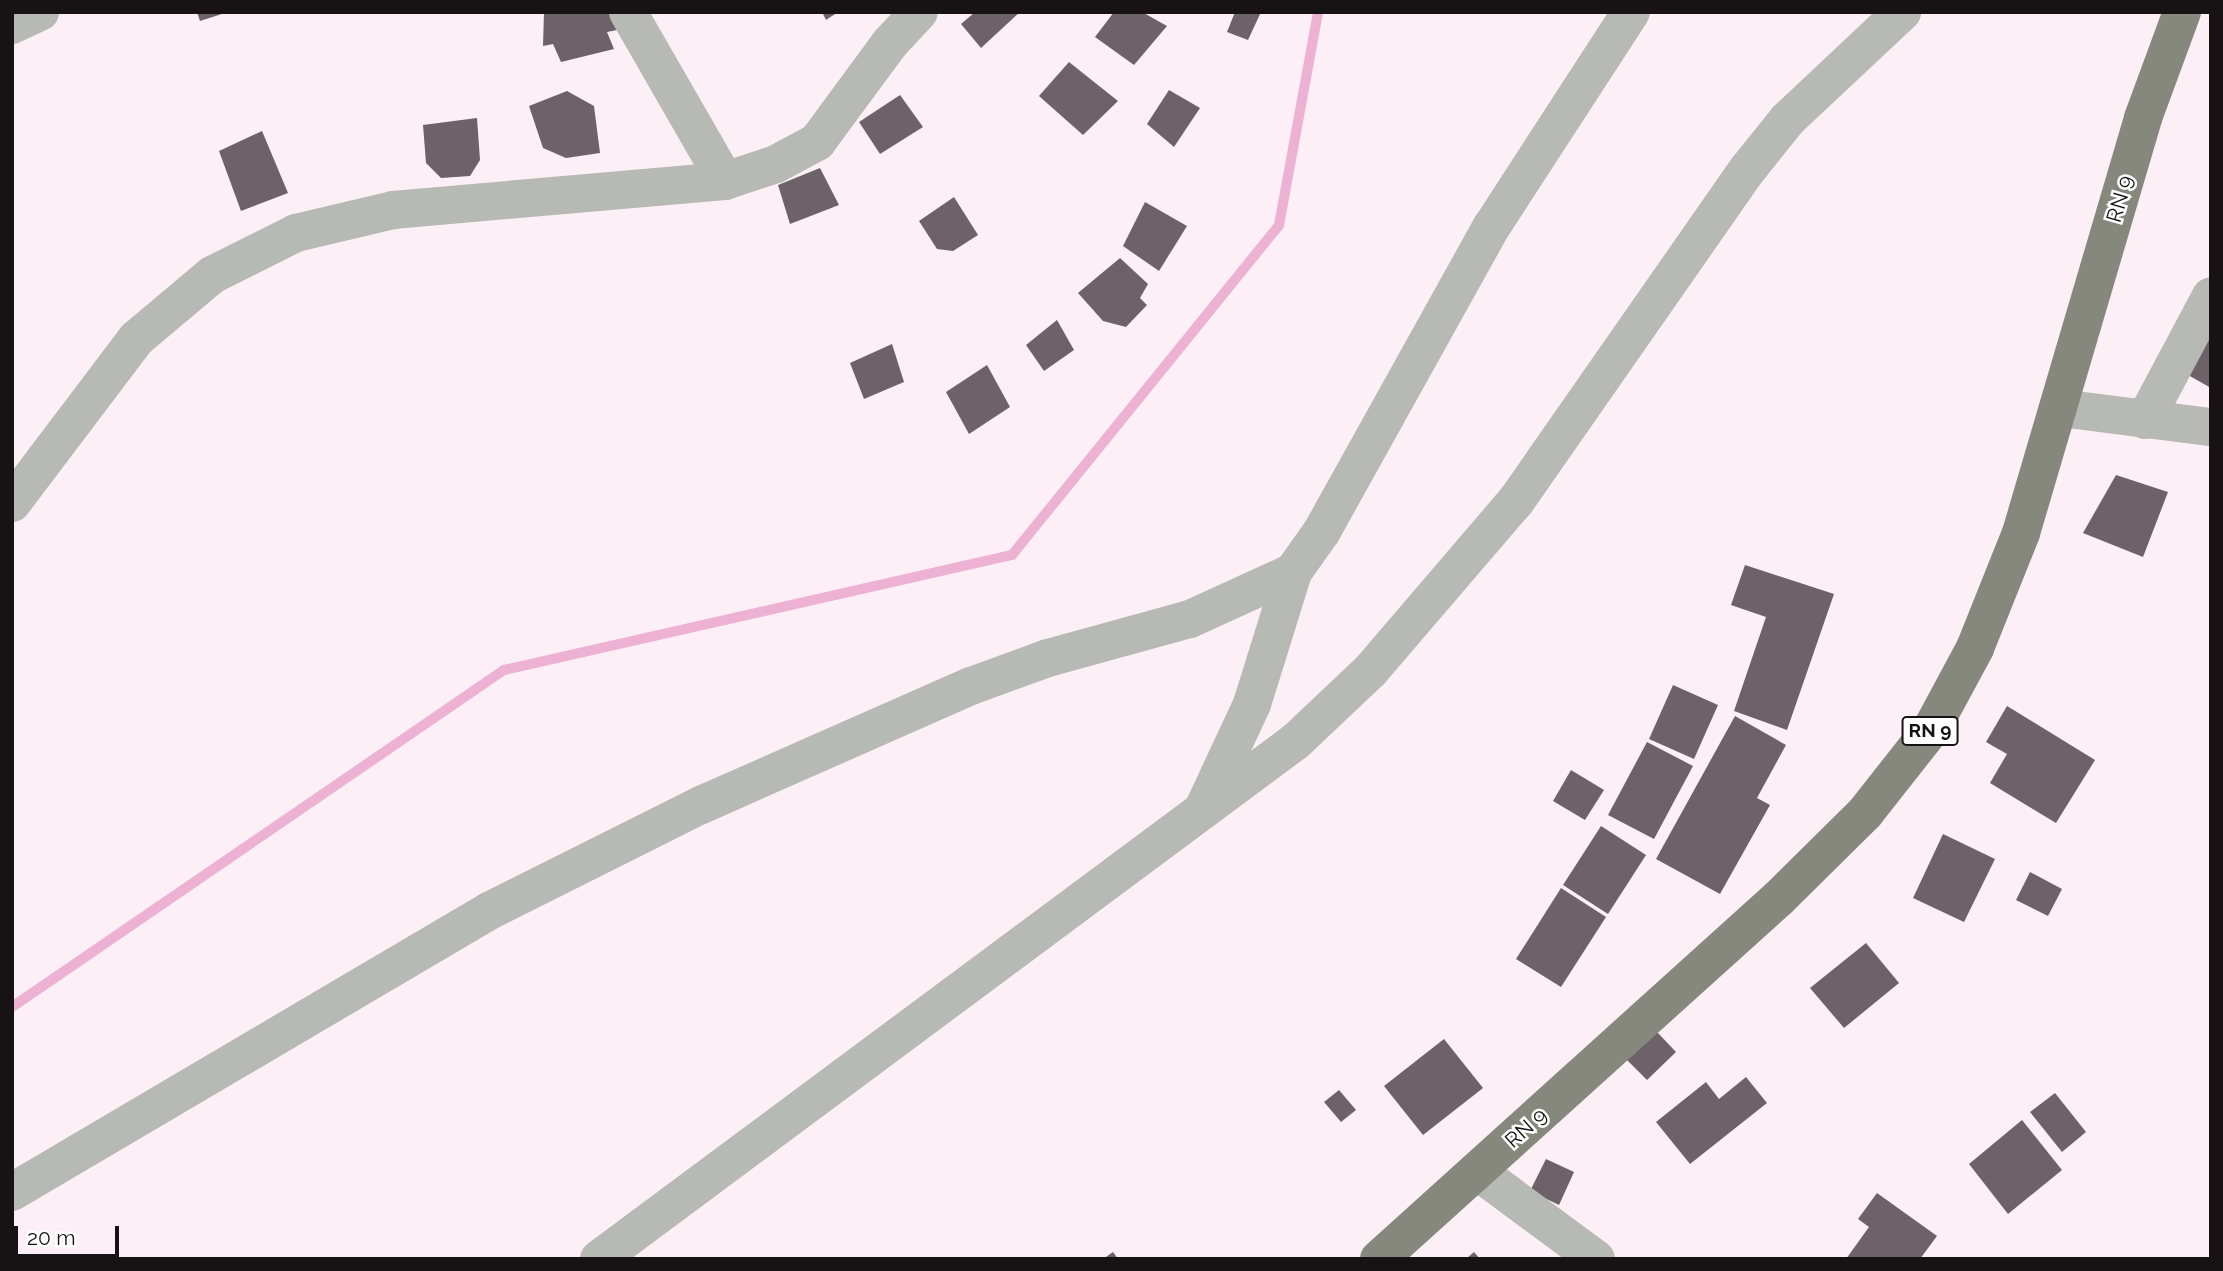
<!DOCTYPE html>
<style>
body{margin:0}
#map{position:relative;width:2223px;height:1271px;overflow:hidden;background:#fceff6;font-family:Raleway,sans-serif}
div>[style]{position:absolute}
.stream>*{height:10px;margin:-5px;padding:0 5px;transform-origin:5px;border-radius:5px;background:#edb1d4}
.building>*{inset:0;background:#6d6268}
.street>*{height:38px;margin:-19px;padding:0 19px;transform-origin:19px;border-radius:19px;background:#b7b9b4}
.primary>*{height:38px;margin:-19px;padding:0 19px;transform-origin:19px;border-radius:19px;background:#86887e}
span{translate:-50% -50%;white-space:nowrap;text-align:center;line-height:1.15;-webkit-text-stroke:5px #fff;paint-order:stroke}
.shield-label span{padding:2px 5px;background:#fff;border:2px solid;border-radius:5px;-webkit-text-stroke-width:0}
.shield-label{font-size:19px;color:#171315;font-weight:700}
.street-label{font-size:21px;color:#171315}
.frame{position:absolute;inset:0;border:14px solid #171315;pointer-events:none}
.scale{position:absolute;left:14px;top:1226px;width:105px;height:32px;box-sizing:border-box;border:4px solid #171315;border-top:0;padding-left:9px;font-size:21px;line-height:24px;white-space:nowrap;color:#171315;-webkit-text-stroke:5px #fff;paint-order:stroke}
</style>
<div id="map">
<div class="stream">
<i style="left:12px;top:1007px;width:596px;rotate:-34.41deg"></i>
<i style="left:504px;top:670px;width:521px;rotate:-12.76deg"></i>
<i style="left:1012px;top:555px;width:424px;rotate:-51deg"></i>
<i style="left:1279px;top:225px;width:217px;rotate:-79.6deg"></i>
</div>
<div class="building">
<i style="clip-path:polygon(197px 12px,225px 12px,225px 13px,200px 21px)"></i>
<i style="clip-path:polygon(544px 12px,615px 12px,617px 30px,607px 32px,614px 49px,561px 62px,553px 44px,543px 46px)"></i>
<i style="clip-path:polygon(822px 12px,838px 12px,826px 20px)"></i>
<i style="clip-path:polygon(975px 12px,1020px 12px,981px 48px,961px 24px)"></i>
<i style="clip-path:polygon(1114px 12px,1142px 12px,1167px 26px,1134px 65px,1095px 37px)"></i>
<i style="clip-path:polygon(1235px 12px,1261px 12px,1248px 40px,1227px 32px)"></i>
<i style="clip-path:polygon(1069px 62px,1118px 101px,1083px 135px,1039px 96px)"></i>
<i style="clip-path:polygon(1169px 90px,1200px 108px,1174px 147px,1147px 124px)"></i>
<i style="clip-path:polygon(567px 91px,594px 106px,600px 153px,566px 158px,543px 148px,529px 106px)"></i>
<i style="clip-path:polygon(900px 95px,923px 127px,880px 154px,859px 122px)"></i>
<i style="clip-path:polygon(477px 118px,480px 160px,470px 176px,441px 178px,426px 163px,423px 125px)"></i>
<i style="clip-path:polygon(262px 131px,288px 193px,241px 211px,219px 151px)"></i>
<i style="clip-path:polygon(820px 168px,839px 205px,790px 224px,778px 185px)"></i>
<i style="clip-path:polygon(954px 197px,978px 235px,953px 251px,937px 249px,919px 221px)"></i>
<i style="clip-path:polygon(1145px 202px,1187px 226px,1159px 271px,1123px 246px)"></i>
<i style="clip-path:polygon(1120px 258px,1148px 284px,1140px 298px,1147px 305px,1126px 327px,1103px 321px,1078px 293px)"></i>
<i style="clip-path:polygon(2211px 314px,2211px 388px,2181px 371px)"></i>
<i style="clip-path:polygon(1057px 320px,1074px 350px,1044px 371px,1026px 345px)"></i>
<i style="clip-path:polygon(892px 344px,904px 382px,864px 399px,850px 363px)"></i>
<i style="clip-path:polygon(987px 365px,1010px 407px,969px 434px,946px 392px)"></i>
<i style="clip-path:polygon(2116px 475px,2168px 492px,2143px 557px,2083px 533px)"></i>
<i style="clip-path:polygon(1745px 565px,1834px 594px,1787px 730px,1734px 711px,1766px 617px,1731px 605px)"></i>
<i style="clip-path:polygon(1673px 685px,1718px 705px,1694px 759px,1649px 739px)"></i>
<i style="clip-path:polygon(2007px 706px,2095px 760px,2056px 823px,1990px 783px,2007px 754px,1986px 742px)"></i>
<i style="clip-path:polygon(1735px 716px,1786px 745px,1757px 798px,1770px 805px,1720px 894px,1656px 859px)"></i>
<i style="clip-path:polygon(1647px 742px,1693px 766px,1654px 839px,1608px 815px)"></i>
<i style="clip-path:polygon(1571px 770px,1604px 790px,1585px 820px,1553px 801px)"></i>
<i style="clip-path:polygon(1601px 826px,1646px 855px,1608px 914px,1563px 885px)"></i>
<i style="clip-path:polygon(1943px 834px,1995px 859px,1964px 922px,1913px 898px)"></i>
<i style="clip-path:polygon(2030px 872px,2062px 889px,2048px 916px,2016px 900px)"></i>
<i style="clip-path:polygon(1561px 888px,1606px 917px,1561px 987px,1516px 959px)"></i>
<i style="clip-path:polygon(1866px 943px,1899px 983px,1844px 1028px,1810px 988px)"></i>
<i style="clip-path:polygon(1657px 1032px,1676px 1052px,1647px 1080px,1627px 1060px)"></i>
<i style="clip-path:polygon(1444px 1039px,1483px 1088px,1423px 1135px,1384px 1086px)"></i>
<i style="clip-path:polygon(1746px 1077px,1767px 1103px,1690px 1164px,1656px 1122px,1706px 1082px,1719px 1099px)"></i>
<i style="clip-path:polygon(1339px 1090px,1356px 1110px,1341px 1122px,1324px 1102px)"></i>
<i style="clip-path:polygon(2055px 1093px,2086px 1132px,2062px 1152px,2030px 1112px)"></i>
<i style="clip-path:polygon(2022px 1120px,2062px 1170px,2008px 1214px,1969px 1164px)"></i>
<i style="clip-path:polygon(1546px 1159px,1574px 1172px,1559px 1205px,1530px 1191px)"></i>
<i style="clip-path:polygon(1877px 1193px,1937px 1236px,1920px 1259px,1846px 1259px,1869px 1227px,1858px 1219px)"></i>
<i style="clip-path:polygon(1113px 1252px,1118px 1259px,1103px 1259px)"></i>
<i style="clip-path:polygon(1474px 1252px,1480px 1259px,1466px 1259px)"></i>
</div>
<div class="street">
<i style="left:628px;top:12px;width:195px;rotate:60.1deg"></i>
<i style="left:12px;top:25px;width:31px;rotate:-25deg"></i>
<i style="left:2060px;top:408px;width:152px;rotate:7.2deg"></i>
<i style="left:2145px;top:420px;width:140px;rotate:-62deg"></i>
<i style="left:12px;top:503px;width:206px;rotate:-52.9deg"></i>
<i style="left:136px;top:339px;width:99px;rotate:-40.1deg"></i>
<i style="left:212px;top:275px;width:94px;rotate:-26.6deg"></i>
<i style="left:296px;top:233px;width:100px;rotate:-13.3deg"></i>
<i style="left:393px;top:210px;width:333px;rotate:-5deg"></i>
<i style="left:725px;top:181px;width:54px;rotate:-18.4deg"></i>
<i style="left:776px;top:164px;width:47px;rotate:-28.2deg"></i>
<i style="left:817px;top:142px;width:123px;rotate:-53.6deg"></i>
<i style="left:890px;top:43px;width:42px;rotate:-46.9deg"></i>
<i style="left:1204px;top:807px;width:114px;rotate:-65deg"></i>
<i style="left:1252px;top:704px;width:138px;rotate:-72.7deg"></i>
<i style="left:1477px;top:1171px;width:148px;rotate:36.5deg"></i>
<i style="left:12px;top:1192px;width:554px;rotate:-30.5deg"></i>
<i style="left:489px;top:911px;width:237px;rotate:-26.6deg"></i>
<i style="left:701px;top:805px;width:295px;rotate:-23.8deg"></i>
<i style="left:971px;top:686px;width:82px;rotate:-20deg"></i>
<i style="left:1048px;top:658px;width:147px;rotate:-15.4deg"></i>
<i style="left:1190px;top:619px;width:113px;rotate:-24.5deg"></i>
<i style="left:1293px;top:572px;width:50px;rotate:-54.7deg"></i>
<i style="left:1322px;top:531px;width:349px;rotate:-60.9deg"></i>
<i style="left:1492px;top:226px;width:255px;rotate:-57deg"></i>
<i style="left:599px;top:1259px;width:868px;rotate:-36.62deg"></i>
<i style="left:1296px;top:741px;width:103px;rotate:-43.4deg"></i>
<i style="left:1371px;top:670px;width:223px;rotate:-49.4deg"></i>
<i style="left:1516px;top:501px;width:404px;rotate:-55.1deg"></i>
<i style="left:1747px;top:170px;width:64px;rotate:-51.3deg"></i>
<i style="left:1787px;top:120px;width:158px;rotate:-43.2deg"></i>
</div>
<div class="primary">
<i style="left:1379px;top:1259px;width:539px;rotate:-42.07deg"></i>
<i style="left:1779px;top:898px;width:121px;rotate:-44.7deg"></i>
<i style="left:1865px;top:813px;width:108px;rotate:-51.8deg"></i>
<i style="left:1932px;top:728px;width:91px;rotate:-61.7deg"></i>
<i style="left:1975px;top:648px;width:124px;rotate:-68.2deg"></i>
<i style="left:2021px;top:533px;width:433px;rotate:-73.6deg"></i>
<i style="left:2143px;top:118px;width:113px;rotate:-69.8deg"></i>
</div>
<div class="shield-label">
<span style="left:1930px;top:731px">RN 9</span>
</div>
<div class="street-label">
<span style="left:2120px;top:199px;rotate:-74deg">RN 9</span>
<span style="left:1526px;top:1128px;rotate:-42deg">RN 9</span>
</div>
<div class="frame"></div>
<div class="scale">20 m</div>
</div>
